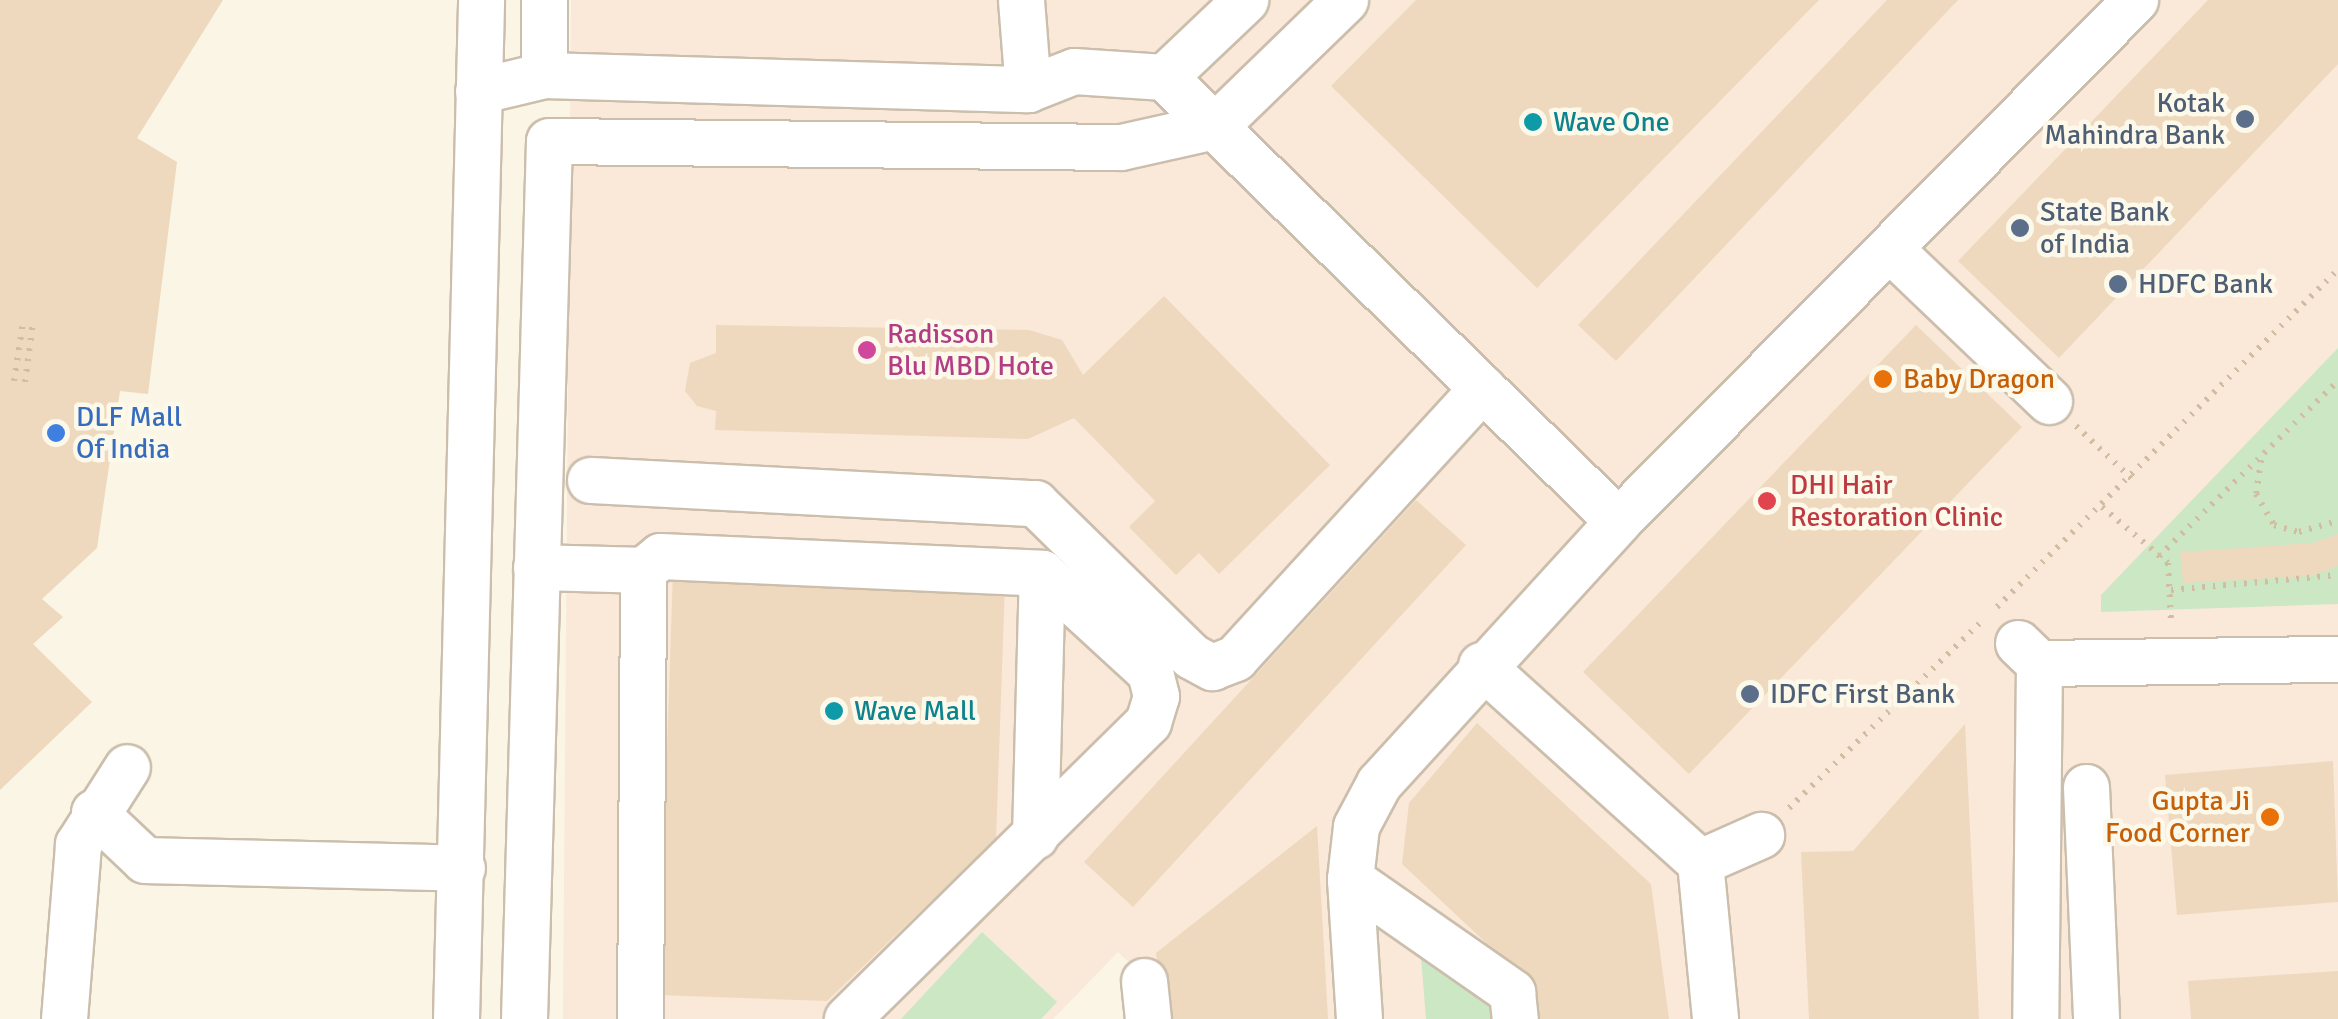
<!DOCTYPE html>
<style>
body{margin:0}
#map{position:relative;width:2338px;height:1019px;overflow:hidden;background:#faf5e4;font-family:Signika,sans-serif}
div>[style]{position:absolute}
.commercial>*{inset:0;background:#fae8d9}
.green>*{inset:0;background:#cce7c4}
.building>*{inset:0;background:#eed9be}
.path>*{height:6px;margin-top:-3px;transform-origin:0;background:repeating-linear-gradient(90deg,#d2bda2 0 2.5px,transparent 0 10.5px)}
.roads{filter:drop-shadow(2px 0 #cbbeac) drop-shadow(-2px 0 #cbbeac) drop-shadow(0 2px #cbbeac) drop-shadow(0 -2px #cbbeac)}
.minor>*{height:45px;margin:-22.5px;padding:0 22.5px;transform-origin:22.5px;border-radius:22.5px;background:#fff}
.dots>*{width:28px;height:28px;translate:-50% -50%;box-sizing:border-box;border:5px solid #fdf9ea;border-radius:50%}
span{translate:-50% -50%;white-space:nowrap;text-align:center;line-height:1.15;-webkit-text-stroke:9px #fdf9ea;paint-order:stroke}
.service-label{font-size:28px;color:#4e5e75}
.right{translate:-100% -50%;text-align:right}
.left{translate:0 -50%;text-align:left}
.culture-label{font-size:28px;color:#0d838f}
.hotel-label{font-size:28px;color:#b23c85}
.food-label{font-size:28px;color:#c56008}
.shop-label{font-size:28px;color:#366cbe}
.health-label{font-size:28px;color:#be3a42}
</style>
<div id="map">
<div class="commercial">
<i style="clip-path:polygon(571px 0,2338px 0,2338px 1019px,1134px 1019px,1131px 964px,1118px 952px,1053px 1019px,563px 1019px)"></i>
</div>
<div class="green">
<i style="clip-path:polygon(2338px 348px,2338px 604px,2101px 612px,2101px 595px)"></i>
<i style="clip-path:polygon(982px 932px,1057px 1002px,1041px 1019px,901px 1019px)"></i>
<i style="clip-path:polygon(1421px 957px,1494px 1001px,1496px 1019px,1426px 1019px)"></i>
</div>
<div class="building">
<i style="clip-path:polygon(0 0,223px 0,137px 138px,177px 162px,148px 394px,120px 391px,97px 548px,42px 599px,63px 617px,33px 644px,92px 702px,0 790px)"></i>
<i style="clip-path:polygon(1416px 0,1819px 0,1537px 288px,1331px 86px)"></i>
<i style="clip-path:polygon(1887px 0,1958px 0,1616px 361px,1578px 325px)"></i>
<i style="clip-path:polygon(2208px 0,2338px 0,2338px 64px,2059px 358px,1958px 261px)"></i>
<i style="clip-path:polygon(1164px 296px,1330px 465px,1219px 574px,1199px 553px,1176px 575px,1129px 527px,1155px 501px,1074px 418px,1028px 439px,715px 430px,716px 411px,697px 406px,685px 391px,690px 363px,716px 353px,716px 325px,1029px 330px,1062px 340px,1083px 375px)"></i>
<i style="clip-path:polygon(1916px 325px,2022px 427px,1689px 774px,1583px 672px)"></i>
<i style="clip-path:polygon(1416px 500px,1466px 545px,1133px 907px,1084px 862px)"></i>
<i style="clip-path:polygon(2338px 534px,2338px 566px,2311px 576px,2183px 583px,2180px 552px,2313px 543px)"></i>
<i style="clip-path:polygon(673px 571px,1005px 584px,996px 839px,827px 1001px,659px 995px)"></i>
<i style="clip-path:polygon(1477px 723px,1651px 884px,1669px 1019px,1533px 1019px,1531px 985px,1402px 864px,1409px 803px)"></i>
<i style="clip-path:polygon(1965px 724px,1979px 1019px,1809px 1019px,1801px 852px,1853px 851px)"></i>
<i style="clip-path:polygon(2333px 761px,2338px 902px,2177px 915px,2165px 775px)"></i>
<i style="clip-path:polygon(1317px 826px,1328px 1019px,1167px 1019px,1156px 953px)"></i>
<i style="clip-path:polygon(2338px 971px,2338px 1019px,2191px 1019px,2188px 981px)"></i>
</div>
<div class="path">
<i style="left:14px;top:381px;width:60px;rotate:-81.3deg"></i>
<i style="left:25px;top:382px;width:61px;rotate:-82.4deg"></i>
<i style="left:2076px;top:426px;width:77px;rotate:43.4deg"></i>
<i style="left:2261px;top:460px;width:34px;rotate:98deg"></i>
<i style="left:2256px;top:494px;width:36px;rotate:60deg"></i>
<i style="left:2274px;top:525px;width:26px;rotate:16deg"></i>
<i style="left:2299px;top:532px;width:41px;rotate:-15.8deg"></i>
<i style="left:2102px;top:507px;width:87px;rotate:40.3deg"></i>
<i style="left:2168px;top:563px;width:57px;rotate:87deg"></i>
<i style="left:2159px;top:556px;width:250px;rotate:-44.4deg"></i>
<i style="left:2171px;top:590px;width:168px;rotate:-5.1deg"></i>
<i style="left:1997px;top:607px;width:479px;rotate:-44.7deg"></i>
<i style="left:1789px;top:808px;width:267px;rotate:-44.1deg"></i>
</div>
<div class="roads">
<div class="minor">
<i style="left:1021px;top:0;width:89px;rotate:85.5deg"></i>
<i style="left:544px;top:75px;width:75px;rotate:-90deg"></i>
<i style="left:1164px;top:77px;width:112px;rotate:-43.5deg"></i>
<i style="left:478px;top:91px;width:68px;rotate:-13.6deg"></i>
<i style="left:544px;top:75px;width:484px;rotate:1.7deg"></i>
<i style="left:1028px;top:89px;width:49px;rotate:-21.4deg"></i>
<i style="left:1074px;top:71px;width:90px;rotate:3.8deg"></i>
<i style="left:1164px;top:77px;width:635px;rotate:44.36deg"></i>
<i style="left:1890px;top:249px;width:220px;rotate:43.7deg"></i>
<i style="left:590px;top:480px;width:446px;rotate:3deg"></i>
<i style="left:1035px;top:503px;width:219px;rotate:44.4deg"></i>
<i style="left:1191px;top:656px;width:24px;rotate:28deg"></i>
<i style="left:1212px;top:667px;width:25px;rotate:-21deg"></i>
<i style="left:1235px;top:658px;width:366px;rotate:-47.5deg"></i>
<i style="left:536px;top:567px;width:107px;rotate:1.6deg"></i>
<i style="left:2018px;top:643px;width:29px;rotate:44deg"></i>
<i style="left:2039px;top:663px;width:356px;rotate:90.6deg"></i>
<i style="left:2039px;top:663px;width:299px;rotate:-0.8deg"></i>
<i style="left:1481px;top:665px;width:295px;rotate:42deg"></i>
<i style="left:1700px;top:862px;width:158px;rotate:84.5deg"></i>
<i style="left:2086px;top:787px;width:232px;rotate:87.5deg"></i>
<i style="left:94px;top:812px;width:70px;rotate:43.3deg"></i>
<i style="left:145px;top:860px;width:317px;rotate:1.4deg"></i>
<i style="left:1035px;top:836px;width:263px;rotate:-88.5deg"></i>
<i style="left:1700px;top:862px;width:67px;rotate:-23.9deg"></i>
<i style="left:1350px;top:879px;width:198px;rotate:34.9deg"></i>
<i style="left:1512px;top:992px;width:27px;rotate:84deg"></i>
<i style="left:1144px;top:981px;width:38px;rotate:84deg"></i>
<i style="left:64px;top:1019px;width:176px;rotate:-85.4deg"></i>
<i style="left:78px;top:844px;width:91px;rotate:-57.5deg"></i>
<i style="left:456px;top:1019px;width:1019px;rotate:-88.59deg"></i>
<i style="left:524px;top:1019px;width:878px;rotate:-88.37deg"></i>
<i style="left:549px;top:141px;width:572px;rotate:0.6deg"></i>
<i style="left:1121px;top:147px;width:96px;rotate:-12.6deg"></i>
<i style="left:1215px;top:126px;width:181px;rotate:-44.1deg"></i>
<i style="left:640px;top:1019px;width:449px;rotate:-89.6deg"></i>
<i style="left:643px;top:570px;width:22px;rotate:-39deg"></i>
<i style="left:660px;top:556px;width:382px;rotate:2.5deg"></i>
<i style="left:1042px;top:573px;width:147px;rotate:42.5deg"></i>
<i style="left:1150px;top:672px;width:25px;rotate:76deg"></i>
<i style="left:1156px;top:696px;width:27px;rotate:107deg"></i>
<i style="left:1148px;top:722px;width:423px;rotate:135.4deg"></i>
<i style="left:1359px;top:1019px;width:140px;rotate:-93.7deg"></i>
<i style="left:1350px;top:879px;width:53px;rotate:-83.5deg"></i>
<i style="left:1356px;top:826px;width:49px;rotate:-61.9deg"></i>
<i style="left:1379px;top:783px;width:355px;rotate:-47.6deg"></i>
<i style="left:1618px;top:521px;width:734px;rotate:-45.22deg"></i>
</div>
</div>
<div class="dots">
<i style="left:2245px;top:119px;background:#5c6f8a"></i>
<i style="left:1533px;top:122px;background:#0f9aa8"></i>
<i style="left:2020px;top:228px;background:#5c6f8a"></i>
<i style="left:2118px;top:284px;background:#5c6f8a"></i>
<i style="left:867px;top:350px;background:#d1479c"></i>
<i style="left:1883px;top:379px;background:#e8710a"></i>
<i style="left:56px;top:433px;background:#3f7fe0"></i>
<i style="left:1767px;top:501px;background:#e0444e"></i>
<i style="left:1750px;top:694px;background:#5c6f8a"></i>
<i style="left:834px;top:711px;background:#0f9aa8"></i>
<i style="left:2270px;top:817px;background:#e8710a"></i>
</div>
<div class="service-label">
<span class="right" style="left:2225px;top:119px">Kotak<br>Mahindra Bank</span>
<span class="left" style="left:2040px;top:228px">State Bank<br>of India</span>
<span class="left" style="left:2138px;top:284px">HDFC Bank</span>
<span class="left" style="left:1770px;top:694px">IDFC First Bank</span>
</div>
<div class="culture-label">
<span class="left" style="left:1553px;top:122px">Wave One</span>
<span class="left" style="left:854px;top:711px">Wave Mall</span>
</div>
<div class="hotel-label">
<span class="left" style="left:887px;top:350px">Radisson<br>Blu MBD Hote</span>
</div>
<div class="food-label">
<span class="left" style="left:1903px;top:379px">Baby Dragon</span>
<span class="right" style="left:2250px;top:817px">Gupta Ji<br>Food Corner</span>
</div>
<div class="shop-label">
<span class="left" style="left:76px;top:433px">DLF Mall<br>Of India</span>
</div>
<div class="health-label">
<span class="left" style="left:1790px;top:501px">DHI Hair<br>Restoration Clinic</span>
</div>
</div>
